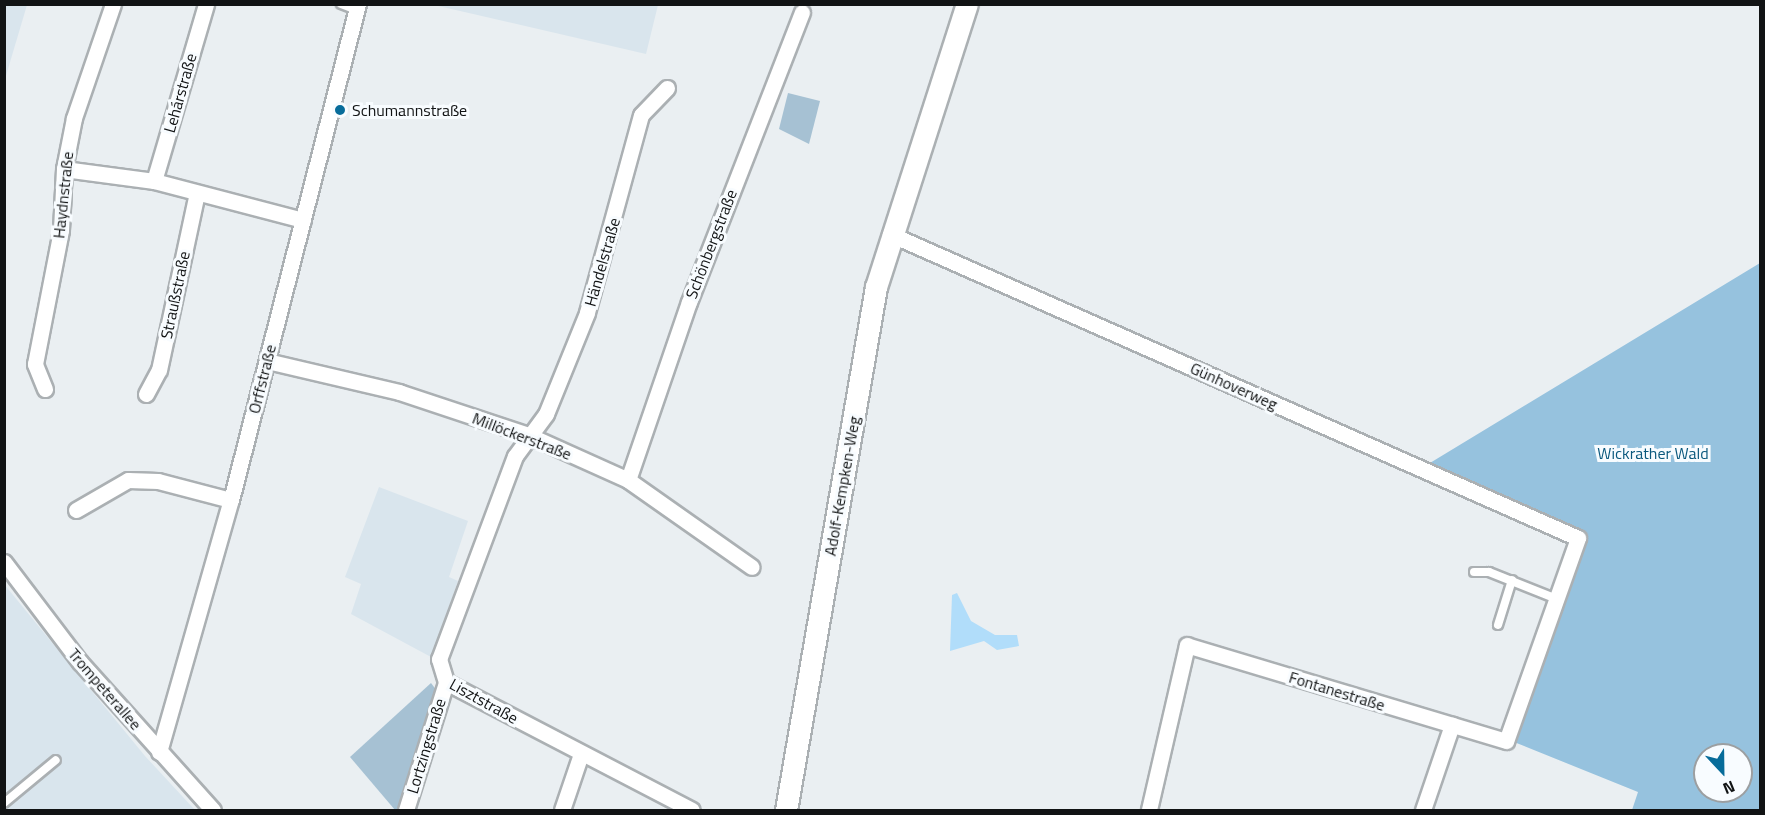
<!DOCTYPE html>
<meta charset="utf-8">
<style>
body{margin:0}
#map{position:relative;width:1765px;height:815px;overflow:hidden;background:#eaeff2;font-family:"Titillium Web",sans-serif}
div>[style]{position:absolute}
.built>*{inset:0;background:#d9e5ed}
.green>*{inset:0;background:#a6c1d3}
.forest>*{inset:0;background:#96c2de}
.water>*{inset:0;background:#b1ddfa}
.roads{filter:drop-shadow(2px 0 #abb0b3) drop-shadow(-2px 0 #abb0b3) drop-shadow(0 2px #abb0b3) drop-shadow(0 -2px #abb0b3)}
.lane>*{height:8px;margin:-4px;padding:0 4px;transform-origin:4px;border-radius:4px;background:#fff}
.street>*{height:15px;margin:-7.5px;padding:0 7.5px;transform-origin:7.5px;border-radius:7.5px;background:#fff}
.secondary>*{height:21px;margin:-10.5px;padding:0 10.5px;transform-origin:10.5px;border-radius:10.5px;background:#fff}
.dots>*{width:16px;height:16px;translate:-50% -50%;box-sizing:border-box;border:3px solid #f8fcff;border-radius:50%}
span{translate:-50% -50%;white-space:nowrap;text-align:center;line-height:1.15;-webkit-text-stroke:6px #f8fcff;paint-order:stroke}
.street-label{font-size:16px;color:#111314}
.poi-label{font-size:16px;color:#111314}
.left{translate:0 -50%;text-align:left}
.park-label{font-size:16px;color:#0a587d}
.frame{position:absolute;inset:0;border:6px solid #111314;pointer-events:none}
.north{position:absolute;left:1693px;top:743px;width:60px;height:60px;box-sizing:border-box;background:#f8fcff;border:2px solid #9c9fa1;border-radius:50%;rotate:158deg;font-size:16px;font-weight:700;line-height:24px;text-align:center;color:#111314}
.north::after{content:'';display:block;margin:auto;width:21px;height:27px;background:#076c9a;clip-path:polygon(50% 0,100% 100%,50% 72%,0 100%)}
</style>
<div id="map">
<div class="built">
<i style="clip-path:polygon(5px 4px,27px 5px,5px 79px,4px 5px)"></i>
<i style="clip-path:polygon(434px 5px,658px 5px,646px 54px)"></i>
<i style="clip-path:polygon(379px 487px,468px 521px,449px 577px,458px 581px,431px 657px,351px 614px,361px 584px,345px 577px)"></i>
<i style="clip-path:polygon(4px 584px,145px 756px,195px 810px,5px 810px)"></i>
</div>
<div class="green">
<i style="clip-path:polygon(788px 93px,820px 101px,809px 144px,779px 129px)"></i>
<i style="clip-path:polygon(431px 683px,437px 691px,400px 810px,395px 810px,350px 757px)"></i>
</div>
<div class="forest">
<i style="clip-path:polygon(evenodd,1760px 263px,1760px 810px,1632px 810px,1638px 792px,1514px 742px,1585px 536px,1425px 466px,1760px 263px,1705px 755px,1741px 755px,1741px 791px,1705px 791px,1705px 755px)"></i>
</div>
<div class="water">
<i style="clip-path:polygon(957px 593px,971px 621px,995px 635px,1017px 635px,1019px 646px,997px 650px,984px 641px,950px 651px,952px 595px)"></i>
</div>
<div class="roads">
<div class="lane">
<i style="left:341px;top:4px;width:17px;rotate:21deg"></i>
<i style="left:1474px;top:572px;width:15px"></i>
<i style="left:1489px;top:572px;width:73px;rotate:21.7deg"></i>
<i style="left:1498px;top:625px;width:47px;rotate:-72.7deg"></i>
<i style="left:4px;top:803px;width:67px;rotate:-39.6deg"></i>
</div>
<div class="street">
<i style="left:667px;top:88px;width:37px;rotate:134deg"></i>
<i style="left:641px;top:115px;width:205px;rotate:105.3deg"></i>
<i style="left:587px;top:313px;width:109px;rotate:112.1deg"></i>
<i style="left:546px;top:414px;width:52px;rotate:126.4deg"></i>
<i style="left:515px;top:456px;width:217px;rotate:110.5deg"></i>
<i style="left:439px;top:659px;width:24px;rotate:73deg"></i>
<i style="left:446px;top:682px;width:277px;rotate:27.5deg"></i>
<i style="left:64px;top:169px;width:91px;rotate:7.6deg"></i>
<i style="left:154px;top:181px;width:154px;rotate:14.7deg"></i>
<i style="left:154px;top:181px;width:184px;rotate:-73.6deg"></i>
<i style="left:890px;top:234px;width:752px;rotate:23.84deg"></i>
<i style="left:1578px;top:538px;width:215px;rotate:109.5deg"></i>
<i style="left:1506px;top:741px;width:333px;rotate:-163.3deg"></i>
<i style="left:1187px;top:645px;width:169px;rotate:103deg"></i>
<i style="left:267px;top:361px;width:136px;rotate:13.2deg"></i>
<i style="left:399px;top:392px;width:136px;rotate:18.4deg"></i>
<i style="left:528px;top:435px;width:110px;rotate:24.2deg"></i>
<i style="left:628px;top:480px;width:151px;rotate:35.1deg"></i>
<i style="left:45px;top:389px;width:27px;rotate:-112deg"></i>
<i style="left:35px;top:364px;width:136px;rotate:-79deg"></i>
<i style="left:61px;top:230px;width:61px;rotate:-87.2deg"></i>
<i style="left:64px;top:169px;width:52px;rotate:-78.9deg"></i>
<i style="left:74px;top:118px;width:120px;rotate:-71.1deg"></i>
<i style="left:146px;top:394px;width:27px;rotate:-62deg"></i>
<i style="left:159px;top:370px;width:181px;rotate:-77.9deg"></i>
<i style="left:628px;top:480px;width:188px;rotate:-71.1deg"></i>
<i style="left:689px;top:302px;width:311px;rotate:-68.7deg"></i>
<i style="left:76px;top:510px;width:60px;rotate:-30deg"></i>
<i style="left:128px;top:480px;width:30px;rotate:2deg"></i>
<i style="left:158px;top:481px;width:75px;rotate:14.6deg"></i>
<i style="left:4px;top:562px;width:126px;rotate:52.8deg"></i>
<i style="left:80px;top:662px;width:199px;rotate:48.1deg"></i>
<i style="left:159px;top:752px;width:262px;rotate:-74.1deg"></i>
<i style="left:231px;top:500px;width:512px;rotate:-75.64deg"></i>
<i style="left:406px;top:810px;width:134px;rotate:-72.6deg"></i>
<i style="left:562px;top:810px;width:59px;rotate:-71.3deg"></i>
<i style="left:1423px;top:810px;width:90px;rotate:-71.2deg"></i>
</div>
<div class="secondary">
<i style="left:786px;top:810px;width:531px;rotate:-80.24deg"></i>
<i style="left:876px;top:287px;width:297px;rotate:-72.2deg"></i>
</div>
</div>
<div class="dots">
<i style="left:340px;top:110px;background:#076c9a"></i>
</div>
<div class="street-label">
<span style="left:180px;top:93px;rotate:-74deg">Lehárstraße</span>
<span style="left:63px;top:195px;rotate:-84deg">Haydnstraße</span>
<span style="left:711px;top:244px;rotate:-69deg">Schönbergstraße</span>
<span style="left:602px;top:262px;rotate:-74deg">Händelstraße</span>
<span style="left:175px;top:295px;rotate:-78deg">Straußstraße</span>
<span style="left:262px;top:379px;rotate:-76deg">Orffstraße</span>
<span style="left:1234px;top:386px;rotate:24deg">Günhoverweg</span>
<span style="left:522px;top:436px;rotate:21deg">Millöckerstraße</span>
<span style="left:842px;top:486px;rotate:-80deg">Adolf-Kempken-Weg</span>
<span style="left:105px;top:689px;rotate:49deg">Trompeterallee</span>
<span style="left:1337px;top:691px;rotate:17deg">Fontanestraße</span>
<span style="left:484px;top:701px;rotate:29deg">Lisztstraße</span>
<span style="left:426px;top:746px;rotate:-73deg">Lortzingstraße</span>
</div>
<div class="poi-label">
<span class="left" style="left:352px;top:110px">Schumannstraße</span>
</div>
<div class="park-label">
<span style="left:1653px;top:453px">Wickrather Wald</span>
</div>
<div class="frame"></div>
<div class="north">N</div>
</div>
